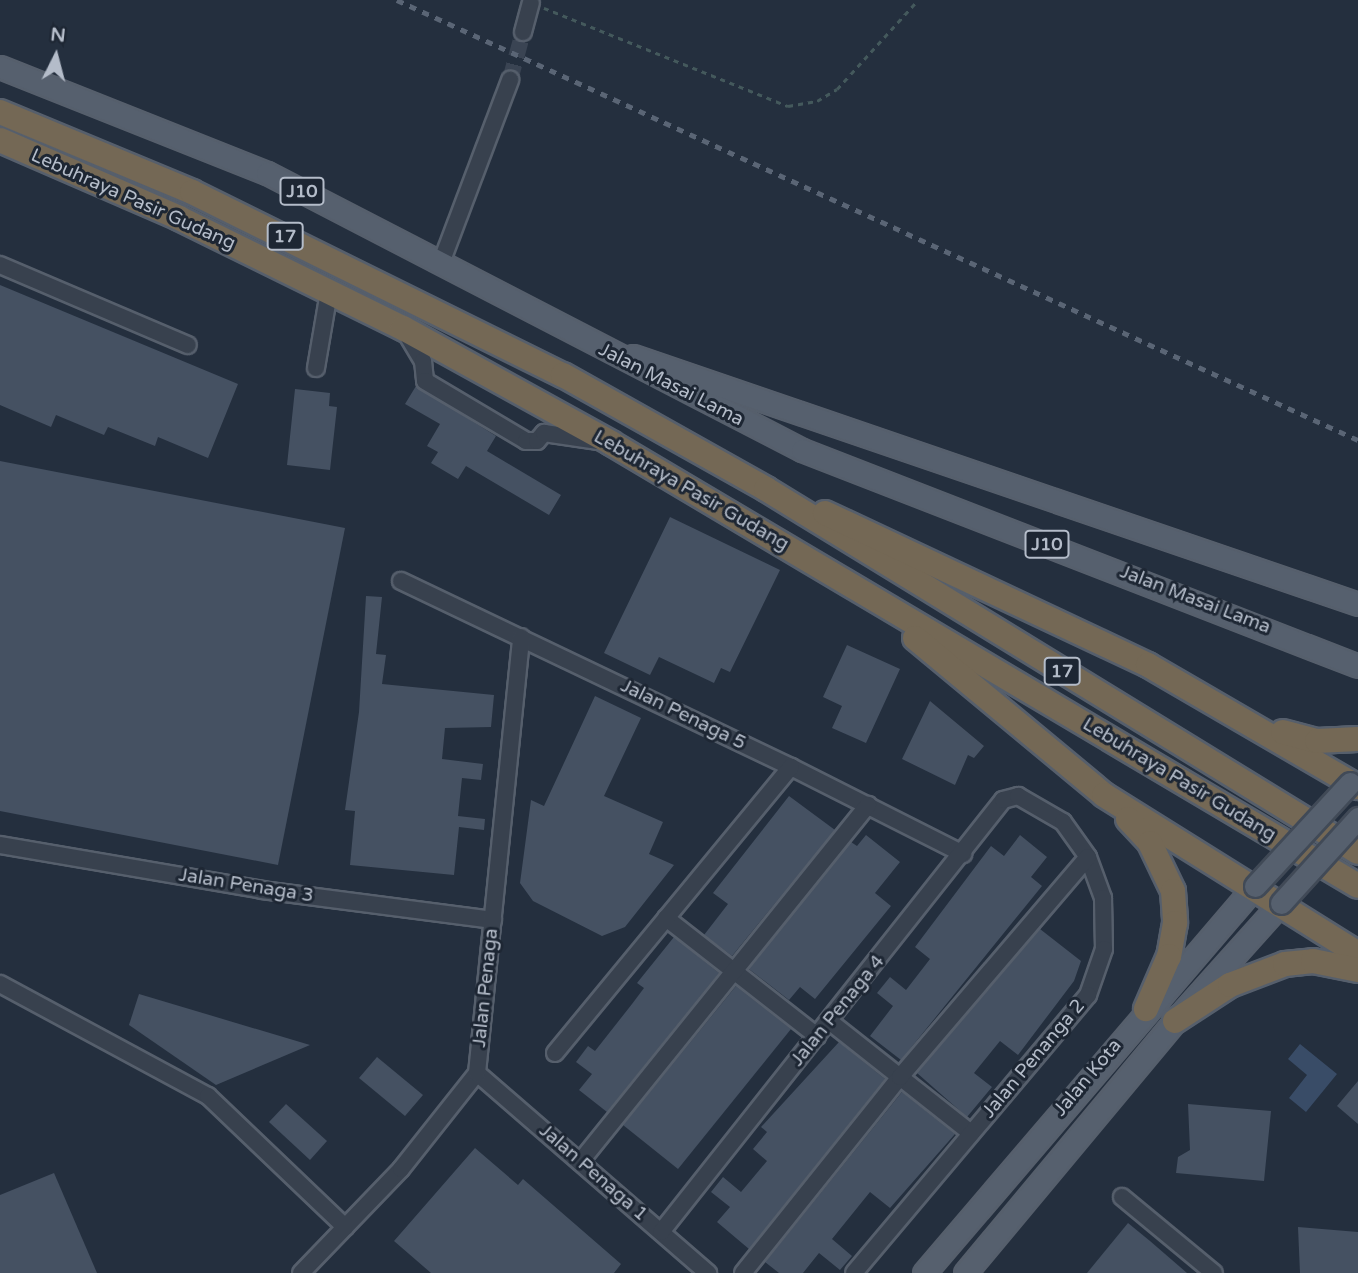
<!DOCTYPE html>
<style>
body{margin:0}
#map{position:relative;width:1358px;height:1273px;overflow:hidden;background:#242f3e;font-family:"Varela Round",sans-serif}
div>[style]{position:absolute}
.water>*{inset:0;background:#394c67}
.building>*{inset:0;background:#455162}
.minor-tunnel>*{height:16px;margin-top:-8px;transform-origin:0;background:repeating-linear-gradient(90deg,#3a4453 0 16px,transparent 0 24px)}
.path>*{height:2.5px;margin-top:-1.25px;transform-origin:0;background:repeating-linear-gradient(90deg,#44595c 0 5px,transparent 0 10px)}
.roads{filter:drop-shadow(2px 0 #565f6c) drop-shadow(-2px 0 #565f6c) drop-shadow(0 2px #565f6c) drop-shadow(0 -2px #565f6c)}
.minor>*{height:16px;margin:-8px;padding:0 8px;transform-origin:8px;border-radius:8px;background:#38414e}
.major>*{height:21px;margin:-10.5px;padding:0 10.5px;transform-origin:10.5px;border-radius:10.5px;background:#56606e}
.highway>*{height:24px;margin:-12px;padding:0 12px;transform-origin:12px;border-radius:12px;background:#746855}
.rail>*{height:4.5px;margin-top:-2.25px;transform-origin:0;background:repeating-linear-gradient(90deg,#5a6575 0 7px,transparent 0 14px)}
.bridges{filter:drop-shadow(2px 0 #414a57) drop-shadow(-2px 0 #414a57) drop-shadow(0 2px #414a57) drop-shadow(0 -2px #414a57)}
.major-bridge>*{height:21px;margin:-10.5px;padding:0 10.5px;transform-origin:10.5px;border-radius:10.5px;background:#56606e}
span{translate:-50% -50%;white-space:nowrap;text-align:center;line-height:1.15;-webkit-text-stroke:6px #1d2633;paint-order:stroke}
.shield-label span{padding:2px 5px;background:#1d2633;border:2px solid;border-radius:5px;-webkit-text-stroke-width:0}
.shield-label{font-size:18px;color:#b4bcc9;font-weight:700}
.street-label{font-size:19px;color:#b4bcc9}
.north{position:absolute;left:21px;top:21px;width:70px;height:70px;-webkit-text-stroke:5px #1d2633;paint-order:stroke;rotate:6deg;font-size:19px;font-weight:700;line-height:28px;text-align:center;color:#b4bcc9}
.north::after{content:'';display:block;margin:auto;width:24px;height:32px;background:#b4bcc9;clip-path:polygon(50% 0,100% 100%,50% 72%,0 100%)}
</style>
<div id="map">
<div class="water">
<i style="clip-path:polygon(1300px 1044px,1337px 1074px,1306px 1112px,1289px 1098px,1307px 1075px,1288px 1059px)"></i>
</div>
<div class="building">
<i style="clip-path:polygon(0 285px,238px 384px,208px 458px,158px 437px,155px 446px,108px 427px,104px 435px,56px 415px,51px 427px,0 405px)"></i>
<i style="clip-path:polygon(416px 386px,496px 436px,487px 451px,561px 495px,549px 515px,466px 466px,458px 479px,431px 463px,438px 452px,427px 446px,440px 424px,405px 404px)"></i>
<i style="clip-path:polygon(295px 389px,330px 393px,329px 406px,337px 407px,330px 470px,287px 465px)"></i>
<i style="clip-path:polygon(0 461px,345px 528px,278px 865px,0 811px)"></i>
<i style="clip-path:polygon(670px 517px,780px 570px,730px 672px,721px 668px,714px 683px,659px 657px,650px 675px,604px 653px)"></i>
<i style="clip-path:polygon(366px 596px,382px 597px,376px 654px,386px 655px,382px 684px,494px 695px,491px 727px,445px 728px,442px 759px,483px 764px,481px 780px,462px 778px,458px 816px,485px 819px,484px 830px,459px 827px,454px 875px,350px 865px,355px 811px,345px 810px,359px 712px)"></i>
<i style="clip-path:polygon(847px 645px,900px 669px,866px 743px,832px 728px,842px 706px,823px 697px)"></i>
<i style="clip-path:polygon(595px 696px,641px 718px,604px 796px,663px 822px,649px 854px,674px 865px,625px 927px,602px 936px,533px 901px,520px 883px,531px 800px,544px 806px)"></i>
<i style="clip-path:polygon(930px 701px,984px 746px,974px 758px,968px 755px,955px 785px,902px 759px)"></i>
<i style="clip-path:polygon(789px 796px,835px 830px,732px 956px,704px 935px,728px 904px,713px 893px)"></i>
<i style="clip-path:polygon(866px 835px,900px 862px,875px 893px,891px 906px,815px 999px,800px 987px,789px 1000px,749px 969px,851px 842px,857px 846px)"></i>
<i style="clip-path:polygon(1020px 835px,1047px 857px,1031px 877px,1042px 886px,901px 1060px,870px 1036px,893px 1006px,877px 993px,890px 977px,906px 990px,930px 959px,915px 947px,991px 846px,1004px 856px)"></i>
<i style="clip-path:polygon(1040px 929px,1081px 961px,1074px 981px,1018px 1055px,1000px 1041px,974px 1073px,992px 1087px,967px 1117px,917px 1073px)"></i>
<i style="clip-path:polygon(674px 937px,719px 973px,607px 1112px,579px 1090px,592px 1074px,576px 1062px,588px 1046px,595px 1051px,632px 1004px,644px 988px,637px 983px)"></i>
<i style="clip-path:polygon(736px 986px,791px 1029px,678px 1169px,623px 1125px)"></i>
<i style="clip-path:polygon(139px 994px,310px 1045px,216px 1085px,129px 1025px)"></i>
<i style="clip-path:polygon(839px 1042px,885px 1079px,749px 1249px,717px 1222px,730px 1207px,711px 1192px,723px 1177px,741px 1192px,767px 1161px,753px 1149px,767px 1132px,761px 1127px)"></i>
<i style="clip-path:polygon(377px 1057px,423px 1095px,405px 1116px,359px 1078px)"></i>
<i style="clip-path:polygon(1358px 1081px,1358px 1124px,1337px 1106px)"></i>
<i style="clip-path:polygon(902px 1092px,955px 1134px,890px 1208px,870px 1192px,832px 1239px,852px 1256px,840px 1270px,819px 1253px,803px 1273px,779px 1273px,765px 1262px)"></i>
<i style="clip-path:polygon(286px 1104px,327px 1141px,310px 1160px,269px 1122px)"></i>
<i style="clip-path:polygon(1188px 1104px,1271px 1111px,1264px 1181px,1176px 1173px,1178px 1157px,1190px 1150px)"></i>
<i style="clip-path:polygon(475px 1148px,518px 1185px,523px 1179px,621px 1264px,614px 1273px,431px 1273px,394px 1241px)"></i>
<i style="clip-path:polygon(54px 1173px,97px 1273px,0 1273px,0 1195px)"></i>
<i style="clip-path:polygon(1128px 1223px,1150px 1241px,1187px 1273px,1087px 1273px)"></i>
<i style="clip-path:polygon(1298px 1227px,1358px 1232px,1358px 1273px,1300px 1273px)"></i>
</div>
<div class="minor-tunnel">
<i style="left:510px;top:80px;width:50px;rotate:-74.8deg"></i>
</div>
<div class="path">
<i style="left:544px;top:8px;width:263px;rotate:21.9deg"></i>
<i style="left:788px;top:106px;width:29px;rotate:-10deg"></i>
<i style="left:817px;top:101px;width:23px;rotate:-31deg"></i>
<i style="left:837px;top:89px;width:120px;rotate:-47.7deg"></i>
</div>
<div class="roads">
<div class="minor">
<i style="left:523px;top:32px;width:30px;rotate:-75deg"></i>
<i style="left:441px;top:263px;width:196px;rotate:-69.3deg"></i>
<i style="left:0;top:265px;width:204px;rotate:23.1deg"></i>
<i style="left:406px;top:333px;width:33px;rotate:59deg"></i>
<i style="left:423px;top:361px;width:20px;rotate:84deg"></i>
<i style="left:425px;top:381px;width:117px;rotate:30.7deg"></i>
<i style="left:526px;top:441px;width:11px"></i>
<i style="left:537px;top:441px;width:11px;rotate:-49deg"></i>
<i style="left:544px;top:433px;width:55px;rotate:8.4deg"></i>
<i style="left:316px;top:368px;width:77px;rotate:-80.3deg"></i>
<i style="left:401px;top:581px;width:432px;rotate:25.5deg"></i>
<i style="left:791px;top:767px;width:193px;rotate:26.8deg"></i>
<i style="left:0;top:845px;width:266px;rotate:9.7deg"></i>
<i style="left:262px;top:890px;width:233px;rotate:7.4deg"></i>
<i style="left:666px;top:918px;width:192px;rotate:38deg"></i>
<i style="left:0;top:984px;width:236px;rotate:28.3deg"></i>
<i style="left:208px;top:1096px;width:190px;rotate:43.7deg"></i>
<i style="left:829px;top:1021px;width:181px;rotate:38.3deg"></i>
<i style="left:555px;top:1053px;width:371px;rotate:-50.5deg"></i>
<i style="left:477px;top:1073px;width:306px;rotate:40.9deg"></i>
<i style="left:580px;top:1162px;width:459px;rotate:-51.1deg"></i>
<i style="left:1122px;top:1197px;width:119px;rotate:39.6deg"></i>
<i style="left:661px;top:1232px;width:551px;rotate:-51.63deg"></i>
<i style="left:1003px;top:800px;width:16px;rotate:-15deg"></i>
<i style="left:1018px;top:796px;width:52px;rotate:30deg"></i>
<i style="left:1063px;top:822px;width:43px;rotate:54.5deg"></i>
<i style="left:1088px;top:857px;width:44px;rotate:69.9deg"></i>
<i style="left:1103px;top:898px;width:51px;rotate:88.9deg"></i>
<i style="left:1104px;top:949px;width:49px;rotate:109.2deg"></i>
<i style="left:1088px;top:995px;width:363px;rotate:130.1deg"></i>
<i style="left:301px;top:1273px;width:144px;rotate:-46.1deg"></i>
<i style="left:401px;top:1169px;width:122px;rotate:-51.6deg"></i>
<i style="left:477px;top:1073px;width:438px;rotate:-84.2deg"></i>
<i style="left:743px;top:1273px;width:251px;rotate:-51.3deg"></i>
<i style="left:900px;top:1077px;width:289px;rotate:-49.5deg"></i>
</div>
<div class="major">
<i style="left:0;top:67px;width:287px;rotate:21.7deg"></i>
<i style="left:267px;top:173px;width:602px;rotate:27.37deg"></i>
<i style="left:802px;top:450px;width:596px;rotate:21.23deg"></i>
<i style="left:633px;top:356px;width:766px;rotate:18.88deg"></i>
<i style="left:924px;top:1273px;width:509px;rotate:-49.46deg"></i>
<i style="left:965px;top:1273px;width:328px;rotate:-50.2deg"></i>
<i style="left:1175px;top:1021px;width:159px;rotate:-48.1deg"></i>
</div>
<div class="highway">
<i style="left:0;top:112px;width:208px;rotate:22.6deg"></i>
<i style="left:192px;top:192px;width:414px;rotate:26.3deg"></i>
<i style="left:563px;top:375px;width:233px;rotate:29.3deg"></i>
<i style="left:766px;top:489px;width:694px;rotate:31.52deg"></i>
<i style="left:0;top:140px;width:195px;rotate:23.5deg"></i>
<i style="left:179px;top:218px;width:250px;rotate:26.2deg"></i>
<i style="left:403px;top:328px;width:238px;rotate:28.9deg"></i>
<i style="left:611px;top:443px;width:868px;rotate:30.67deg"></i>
<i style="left:825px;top:513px;width:357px;rotate:25.2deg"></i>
<i style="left:1148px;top:665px;width:243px;rotate:30.2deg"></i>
<i style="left:915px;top:638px;width:246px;rotate:39.7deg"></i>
<i style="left:1104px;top:795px;width:300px;rotate:32deg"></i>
<i style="left:1283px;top:732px;width:35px;rotate:15deg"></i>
<i style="left:1317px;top:741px;width:41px;rotate:-2.8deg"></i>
<i style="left:1128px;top:819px;width:33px;rotate:47deg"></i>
<i style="left:1150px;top:843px;width:53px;rotate:64.4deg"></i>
<i style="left:1173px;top:891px;width:32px;rotate:86deg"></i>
<i style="left:1175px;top:923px;width:34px;rotate:100deg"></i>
<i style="left:1169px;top:956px;width:58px;rotate:113.5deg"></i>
<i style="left:1175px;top:1021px;width:66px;rotate:-33.2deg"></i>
<i style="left:1230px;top:985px;width:59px;rotate:-20.9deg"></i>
<i style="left:1285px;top:964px;width:28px;rotate:-6deg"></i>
<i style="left:1313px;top:961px;width:46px;rotate:11.3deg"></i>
</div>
</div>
<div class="rail">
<i style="left:397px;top:0;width:1057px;rotate:24.6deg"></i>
</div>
<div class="bridges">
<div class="major-bridge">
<i style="left:1255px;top:886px;width:140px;rotate:-47.3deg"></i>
<i style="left:1281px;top:903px;width:115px;rotate:-47.8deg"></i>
</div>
</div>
<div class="shield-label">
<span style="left:302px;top:191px">J10</span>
<span style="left:285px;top:236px">17</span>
<span style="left:1047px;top:544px">J10</span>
<span style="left:1062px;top:671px">17</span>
</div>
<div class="street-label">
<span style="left:133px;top:200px;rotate:24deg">Lebuhraya Pasir Gudang</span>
<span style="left:671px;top:385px;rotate:27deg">Jalan Masai Lama</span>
<span style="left:691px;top:491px;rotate:30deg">Lebuhraya Pasir Gudang</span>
<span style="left:1195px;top:600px;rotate:21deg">Jalan Masai Lama</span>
<span style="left:683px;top:715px;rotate:26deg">Jalan Penaga 5</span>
<span style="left:1179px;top:780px;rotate:31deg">Lebuhraya Pasir Gudang</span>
<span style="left:246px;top:886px;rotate:9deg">Jalan Penaga 3</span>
<span style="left:486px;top:988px;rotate:-84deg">Jalan Penaga</span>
<span style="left:838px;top:1011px;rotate:-51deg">Jalan Penaga 4</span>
<span style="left:1034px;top:1059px;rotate:-50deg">Jalan Penanga 2</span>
<span style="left:1088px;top:1078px;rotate:-50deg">Jalan Kota</span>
<span style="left:593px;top:1173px;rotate:41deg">Jalan Penaga 1</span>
</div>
<div class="north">N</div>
</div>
